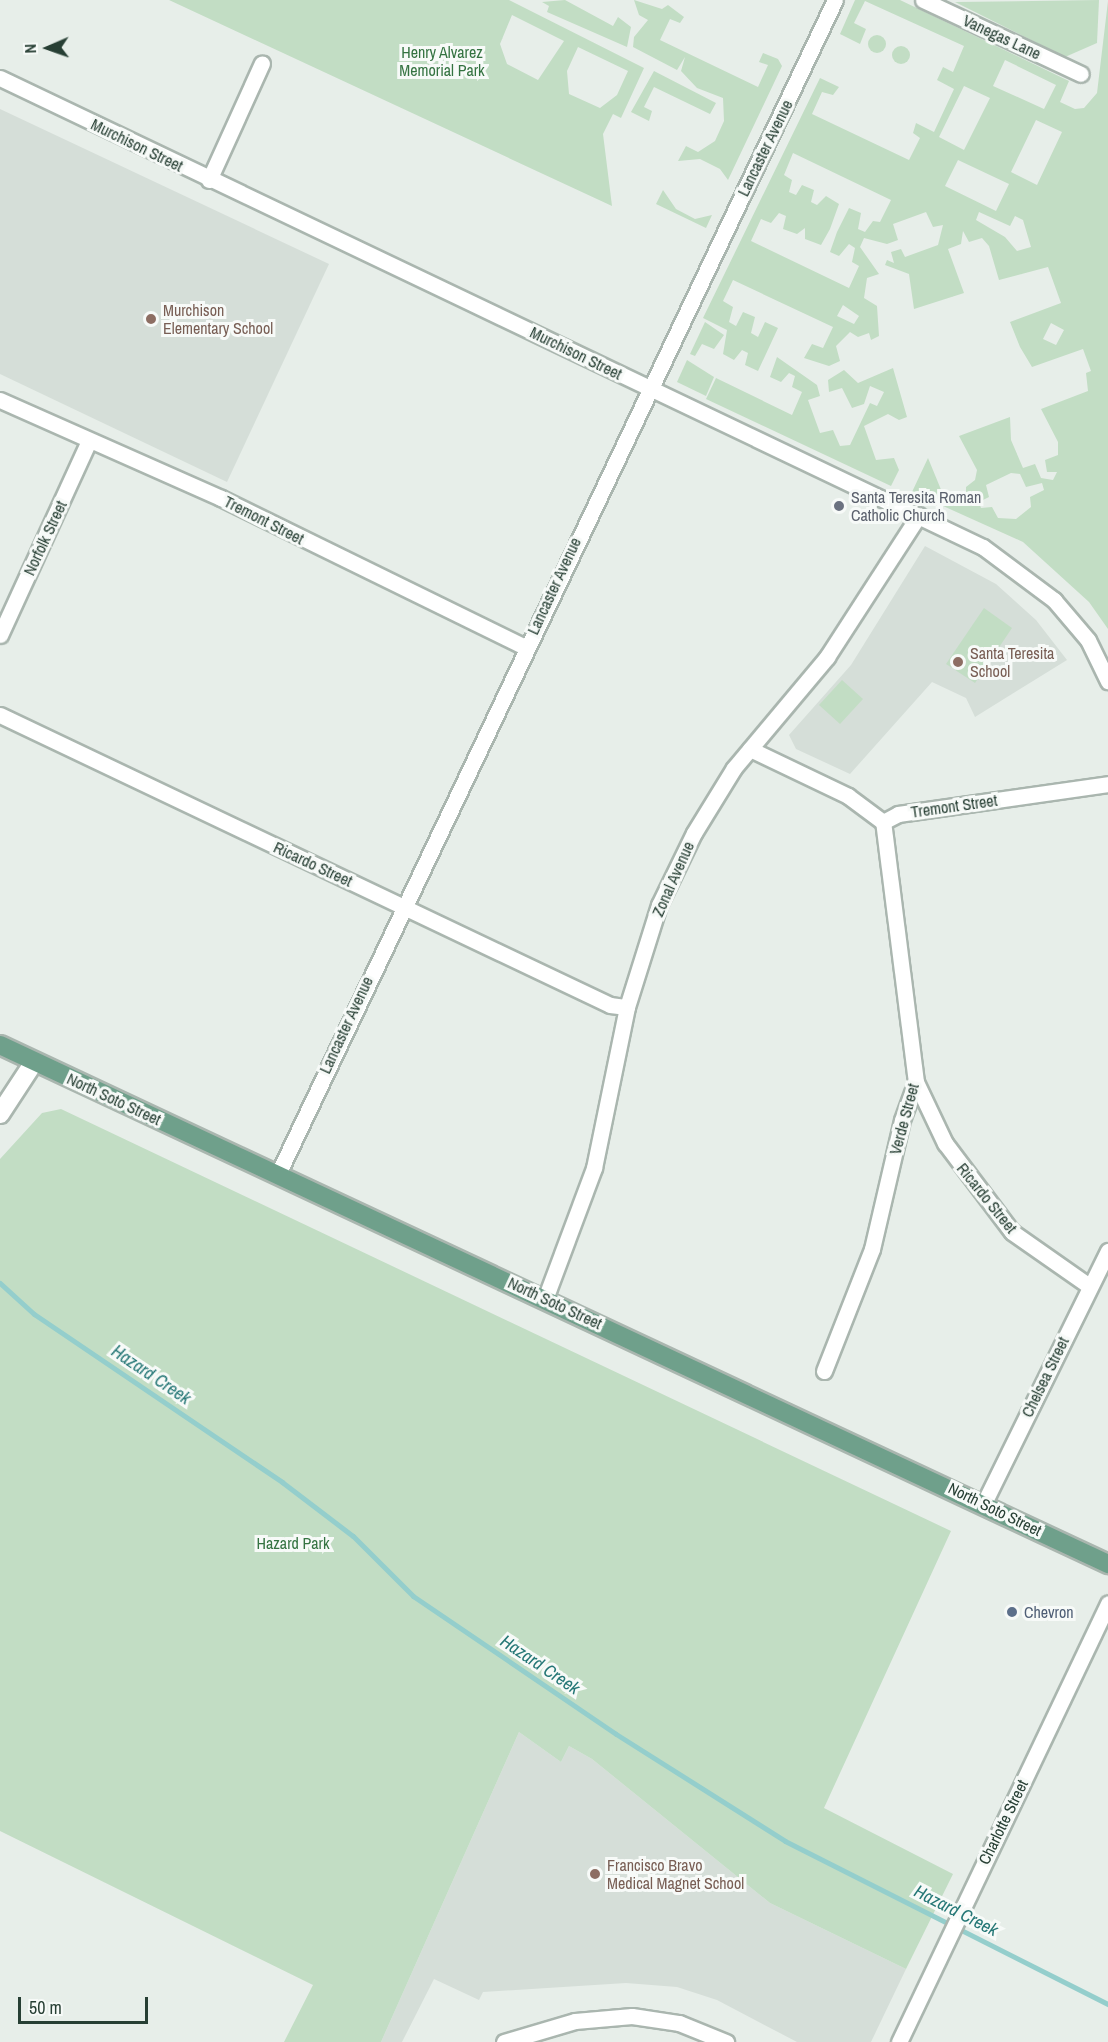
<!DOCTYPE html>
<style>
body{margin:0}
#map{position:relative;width:1108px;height:2042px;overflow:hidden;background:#e7eee9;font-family:"Archivo Narrow",sans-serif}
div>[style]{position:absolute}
.built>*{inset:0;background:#d5ded8}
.green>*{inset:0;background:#c2ddc4}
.round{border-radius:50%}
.stream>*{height:5px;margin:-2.5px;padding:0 2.5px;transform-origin:2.5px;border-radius:2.5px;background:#94cecc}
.roads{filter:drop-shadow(2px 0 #aab6af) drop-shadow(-2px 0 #aab6af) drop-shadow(0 2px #aab6af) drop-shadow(0 -2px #aab6af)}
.minor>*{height:15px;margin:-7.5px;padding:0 7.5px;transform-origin:7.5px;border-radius:7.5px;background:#fff}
.tertiary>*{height:18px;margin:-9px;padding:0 9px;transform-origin:9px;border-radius:9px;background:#fff}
.primary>*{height:18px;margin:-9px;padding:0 9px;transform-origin:9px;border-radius:9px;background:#6fa08b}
.dots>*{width:16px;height:16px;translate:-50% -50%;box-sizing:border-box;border:3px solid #f7faf8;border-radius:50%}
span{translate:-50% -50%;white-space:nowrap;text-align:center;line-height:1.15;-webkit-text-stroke:6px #f7faf8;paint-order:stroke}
.street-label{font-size:16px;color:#273f34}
.park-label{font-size:16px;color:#347341}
.education-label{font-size:16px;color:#785e54}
.left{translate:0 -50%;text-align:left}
.worship-label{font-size:16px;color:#5b616d}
.service-label{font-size:16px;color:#4e5e75}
.water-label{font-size:18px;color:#257776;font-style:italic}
.north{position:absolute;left:18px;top:18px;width:60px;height:60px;-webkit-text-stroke:4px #f7faf8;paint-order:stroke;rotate:268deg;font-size:16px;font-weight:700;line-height:24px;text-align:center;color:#273f34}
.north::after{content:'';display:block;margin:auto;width:21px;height:27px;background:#273f34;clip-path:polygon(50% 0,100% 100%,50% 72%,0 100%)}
.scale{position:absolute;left:18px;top:1997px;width:130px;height:27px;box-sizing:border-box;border:3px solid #273f34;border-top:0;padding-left:8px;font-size:18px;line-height:21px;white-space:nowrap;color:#273f34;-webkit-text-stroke:4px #f7faf8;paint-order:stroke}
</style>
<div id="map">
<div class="built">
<i style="clip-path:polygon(0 109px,329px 264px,227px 482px,0 374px)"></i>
<i style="clip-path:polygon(925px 546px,996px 584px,1036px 620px,1067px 660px,975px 717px,966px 698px,932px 682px,850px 774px,796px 749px,789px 735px,851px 665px)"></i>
<i style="clip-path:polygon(519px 1732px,561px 1762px,569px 1746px,592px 1759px,770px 1903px,906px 1969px,871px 2042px,797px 2042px,717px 2000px,677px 1987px,626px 1983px,483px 1992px,479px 2000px,434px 1979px,402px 2042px,381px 2042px)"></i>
</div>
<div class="green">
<i style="clip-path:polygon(evenodd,169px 0,509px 0,644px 68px,621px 118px,613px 114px,603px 134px,612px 206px,169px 0,512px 15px,564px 41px,538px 80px,507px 64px,500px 44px,512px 15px,169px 0,578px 47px,628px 71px,617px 95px,600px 108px,569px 94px,567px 71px,578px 47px)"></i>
<i style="clip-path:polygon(565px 0,613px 26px,618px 17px,631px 27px,627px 47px,547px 12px,549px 6px,542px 2px)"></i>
<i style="clip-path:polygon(634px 0,662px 9px,668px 5px,684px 17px,680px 23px,670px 19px,660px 40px,758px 87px,768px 65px,759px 62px,763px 53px,778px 59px,782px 66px,728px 180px,720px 169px,700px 159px,678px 161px,686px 146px,698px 152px,715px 141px,724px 121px,723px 98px,697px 88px,681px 71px,685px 57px,677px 70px,633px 47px,634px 37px,648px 20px,639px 15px)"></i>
<i style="clip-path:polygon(evenodd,855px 0,900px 0,1069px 81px,1060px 102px,1075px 109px,1084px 108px,1097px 93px,1108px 1px,1108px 629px,1089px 602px,1023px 542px,912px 492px,928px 458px,942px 492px,966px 496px,966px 487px,975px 480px,977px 470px,959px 436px,1010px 417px,1011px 440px,1023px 468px,1035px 464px,1041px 478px,1053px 480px,1057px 472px,1047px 472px,1045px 460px,1058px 455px,1058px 442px,1041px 409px,1088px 391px,1086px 373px,1091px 371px,1083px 349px,1032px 367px,1020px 347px,1010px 322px,1061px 303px,1048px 267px,999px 280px,989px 246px,982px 238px,969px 242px,963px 231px,961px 244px,948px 249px,964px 293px,914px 309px,909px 274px,885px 265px,887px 260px,894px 263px,891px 252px,901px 249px,905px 257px,938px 245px,943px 225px,933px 227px,926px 212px,893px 224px,898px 240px,887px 244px,864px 238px,860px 247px,879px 274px,867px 278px,864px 298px,877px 306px,879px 336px,871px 340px,869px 333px,858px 337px,850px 332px,836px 346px,840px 361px,829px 366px,804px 358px,812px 344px,823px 348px,833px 327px,733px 280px,723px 301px,733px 307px,729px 322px,736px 326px,743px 312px,755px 317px,751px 333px,758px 337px,765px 322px,778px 328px,758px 371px,745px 365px,748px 353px,742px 350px,734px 360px,723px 354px,727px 330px,703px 318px,820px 78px,839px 87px,833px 95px,822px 92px,812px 114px,909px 160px,920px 138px,913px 133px,916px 123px,934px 132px,954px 89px,937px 80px,943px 67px,953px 72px,964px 46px,865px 1px,854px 23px,866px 29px,860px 44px,840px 34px,855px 0,1005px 60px,1056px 85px,1044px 109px,993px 86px,1005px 60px,855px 0,964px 86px,990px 98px,964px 150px,939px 137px,964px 86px,855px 0,1036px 120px,1062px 132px,1037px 185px,1011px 172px,1036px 120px,855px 0,793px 153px,891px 200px,880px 222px,873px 221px,865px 232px,858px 229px,861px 213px,849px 208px,837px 232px,830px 252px,839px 256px,849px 244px,855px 248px,852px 262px,859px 266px,849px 288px,751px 241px,761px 219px,771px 223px,779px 213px,786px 216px,783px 229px,797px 234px,805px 228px,805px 239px,821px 245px,830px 229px,839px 204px,826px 196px,817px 205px,811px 202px,814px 190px,802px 185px,796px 195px,789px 192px,792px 180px,784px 175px,793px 153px,855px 0,958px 160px,1009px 184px,996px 211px,945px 186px,958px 160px,855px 0,979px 212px,1010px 226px,1015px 216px,1023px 220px,1031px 247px,1017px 251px,1005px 237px,976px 220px,979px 212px,855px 0,843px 305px,859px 316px,854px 324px,837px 316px,843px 305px,855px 0,1051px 323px,1064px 330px,1056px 345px,1043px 339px,1051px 323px,855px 0,1011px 473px,1020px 474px,1026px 487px,1042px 483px,1044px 490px,1030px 497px,1031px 507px,1016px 519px,998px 518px,992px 507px,981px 508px,979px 502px,989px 497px,986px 485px,1011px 473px)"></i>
<i style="clip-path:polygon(1099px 0,1097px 43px,1065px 57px,955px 2px)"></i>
<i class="round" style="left:868px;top:35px;width:18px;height:18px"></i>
<i class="round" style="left:892px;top:46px;width:18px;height:18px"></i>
<i style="clip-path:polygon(654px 71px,716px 103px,710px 114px,654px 87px,644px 107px,652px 111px,649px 121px,631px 112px)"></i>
<i style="clip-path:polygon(663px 190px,676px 209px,695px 219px,712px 215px,706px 228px,656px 204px)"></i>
<i style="clip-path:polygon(705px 322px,724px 335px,714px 349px,702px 344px,695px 356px,690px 354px)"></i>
<i style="clip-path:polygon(777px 357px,817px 385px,820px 396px,808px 400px,820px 433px,833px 430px,840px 446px,850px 445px,870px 403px,877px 406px,884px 392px,870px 386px,864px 404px,852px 408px,842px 388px,829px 392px,828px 380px,844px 370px,858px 383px,893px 368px,907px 417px,899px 420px,888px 414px,864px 426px,876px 460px,894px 458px,899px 470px,891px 486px,706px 399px,716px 378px,792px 415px,802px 392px,792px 387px,795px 376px,789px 373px,781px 382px,770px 377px)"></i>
<i style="clip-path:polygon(687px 360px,714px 377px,706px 396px,677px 382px)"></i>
<i style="clip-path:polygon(984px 608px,1012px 628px,975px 683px,946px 664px)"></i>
<i style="clip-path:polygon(842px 680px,863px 699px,840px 724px,819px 705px)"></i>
<i style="clip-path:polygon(61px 1109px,951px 1531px,824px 1808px,953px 1874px,906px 1969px,770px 1903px,592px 1759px,569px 1746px,561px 1762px,519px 1732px,381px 2042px,284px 2042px,313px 1985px,0 1831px,0 1159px,42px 1113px)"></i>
</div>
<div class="stream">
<i style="left:0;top:1283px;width:46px;rotate:42.4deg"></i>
<i style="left:34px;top:1314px;width:300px;rotate:34.1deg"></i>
<i style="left:282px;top:1482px;width:89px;rotate:37.3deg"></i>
<i style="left:353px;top:1536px;width:85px;rotate:45deg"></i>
<i style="left:413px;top:1596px;width:245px;rotate:34.2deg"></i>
<i style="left:616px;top:1734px;width:200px;rotate:32.3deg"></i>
<i style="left:785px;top:1841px;width:362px;rotate:26.8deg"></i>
</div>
<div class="roads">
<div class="minor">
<i style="left:923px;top:0;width:174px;rotate:25.1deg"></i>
<i style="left:0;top:78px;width:1089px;rotate:25.51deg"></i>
<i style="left:983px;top:547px;width:89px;rotate:36.7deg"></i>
<i style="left:1054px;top:600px;width:52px;rotate:49.6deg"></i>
<i style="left:1088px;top:640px;width:46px;rotate:64deg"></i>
<i style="left:209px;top:180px;width:128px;rotate:-65.6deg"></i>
<i style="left:0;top:400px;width:242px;rotate:23.9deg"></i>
<i style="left:221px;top:498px;width:339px;rotate:26.1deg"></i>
<i style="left:0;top:635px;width:213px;rotate:-65.4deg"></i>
<i style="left:0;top:715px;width:675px;rotate:25.43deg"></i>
<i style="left:610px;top:1005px;width:17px;rotate:7deg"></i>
<i style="left:750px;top:749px;width:109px;rotate:25.6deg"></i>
<i style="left:848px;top:796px;width:44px;rotate:36.6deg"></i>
<i style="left:883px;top:822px;width:17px;rotate:-28deg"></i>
<i style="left:898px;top:814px;width:212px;rotate:-8.1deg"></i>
<i style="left:916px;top:1082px;width:68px;rotate:64.6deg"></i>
<i style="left:945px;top:1143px;width:111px;rotate:53deg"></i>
<i style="left:1012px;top:1232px;width:94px;rotate:35deg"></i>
<i style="left:278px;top:1174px;width:1299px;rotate:-64.62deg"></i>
<i style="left:545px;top:1299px;width:140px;rotate:-69.5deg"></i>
<i style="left:594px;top:1168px;width:164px;rotate:-78.4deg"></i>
<i style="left:627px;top:1007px;width:107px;rotate:-72.6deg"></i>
<i style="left:659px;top:905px;width:80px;rotate:-64.1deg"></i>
<i style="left:694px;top:833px;width:76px;rotate:-58.4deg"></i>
<i style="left:734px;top:768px;width:145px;rotate:-50deg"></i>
<i style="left:827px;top:657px;width:169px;rotate:-57.1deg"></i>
<i style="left:824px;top:1371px;width:131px;rotate:-68.5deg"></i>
<i style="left:872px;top:1249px;width:132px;rotate:-76.9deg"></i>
<i style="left:902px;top:1120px;width:40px;rotate:-69.8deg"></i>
<i style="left:916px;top:1082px;width:262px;rotate:-97.2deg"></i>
<i style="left:984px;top:1503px;width:281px;rotate:-63.8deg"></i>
<i style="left:504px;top:2042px;width:74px;rotate:-16.5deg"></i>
<i style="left:575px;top:2021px;width:57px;rotate:-5deg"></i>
<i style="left:632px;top:2016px;width:48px;rotate:8.5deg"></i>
<i style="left:679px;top:2023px;width:51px;rotate:22deg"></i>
<i style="left:899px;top:2042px;width:486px;rotate:-64.5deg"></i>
</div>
<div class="tertiary">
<i style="left:0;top:1114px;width:62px;rotate:-56.8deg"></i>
</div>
<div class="primary">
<i style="left:0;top:1045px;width:1224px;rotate:25.1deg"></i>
</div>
</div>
<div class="dots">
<i style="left:151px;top:319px;background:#8d6e63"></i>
<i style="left:839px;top:506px;background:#6b7280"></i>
<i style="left:958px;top:662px;background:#8d6e63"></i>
<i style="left:1012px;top:1612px;background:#5c6f8a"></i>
<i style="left:595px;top:1874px;background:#8d6e63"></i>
</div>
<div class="street-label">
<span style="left:1002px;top:37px;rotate:25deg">Vanegas Lane</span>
<span style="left:137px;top:145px;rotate:26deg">Murchison Street</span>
<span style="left:765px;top:148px;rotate:-64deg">Lancaster Avenue</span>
<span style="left:576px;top:353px;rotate:26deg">Murchison Street</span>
<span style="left:264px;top:520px;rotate:27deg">Tremont Street</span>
<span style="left:45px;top:538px;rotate:-65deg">Norfolk Street</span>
<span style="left:554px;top:586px;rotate:-65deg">Lancaster Avenue</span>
<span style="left:954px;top:806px;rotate:-8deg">Tremont Street</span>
<span style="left:313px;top:864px;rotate:25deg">Ricardo Street</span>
<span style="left:673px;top:879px;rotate:-66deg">Zonal Avenue</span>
<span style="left:346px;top:1025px;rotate:-65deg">Lancaster Avenue</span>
<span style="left:114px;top:1099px;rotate:25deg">North Soto Street</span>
<span style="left:904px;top:1119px;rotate:-75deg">Verde Street</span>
<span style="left:987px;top:1198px;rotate:51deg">Ricardo Street</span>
<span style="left:555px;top:1303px;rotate:25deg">North Soto Street</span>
<span style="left:1045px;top:1377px;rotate:-64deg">Chelsea Street</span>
<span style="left:995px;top:1509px;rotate:26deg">North Soto Street</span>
<span style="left:1003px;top:1822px;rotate:-64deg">Charlotte Street</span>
</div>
<div class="park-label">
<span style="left:442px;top:61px">Henry Alvarez<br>Memorial Park</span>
<span style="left:293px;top:1543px">Hazard Park</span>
</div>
<div class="education-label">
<span class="left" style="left:163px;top:319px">Murchison<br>Elementary School</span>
<span class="left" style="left:970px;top:662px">Santa Teresita<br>School</span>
<span class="left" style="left:607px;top:1874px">Francisco Bravo<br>Medical Magnet School</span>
</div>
<div class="worship-label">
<span class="left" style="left:851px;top:506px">Santa Teresita Roman<br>Catholic Church</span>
</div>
<div class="service-label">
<span class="left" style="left:1024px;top:1612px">Chevron</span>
</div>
<div class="water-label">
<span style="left:151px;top:1375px;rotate:34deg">Hazard Creek</span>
<span style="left:540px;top:1665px;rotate:34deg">Hazard Creek</span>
<span style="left:956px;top:1911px;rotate:27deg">Hazard Creek</span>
</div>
<div class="north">N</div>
<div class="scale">50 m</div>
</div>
